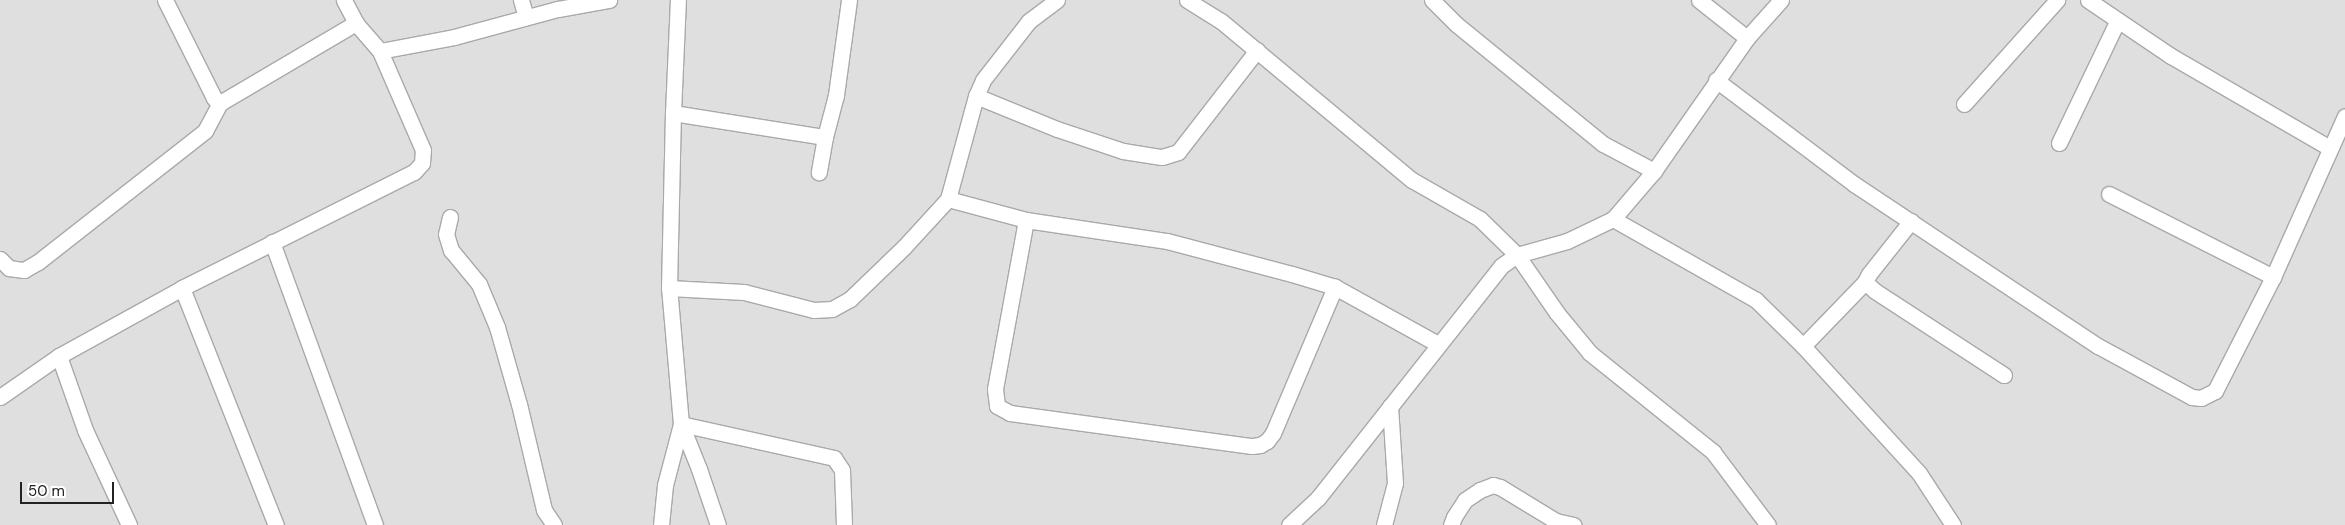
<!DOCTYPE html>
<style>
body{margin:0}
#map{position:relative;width:2345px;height:525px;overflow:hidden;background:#f2efe9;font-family:"DM Sans",sans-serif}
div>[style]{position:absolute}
.residential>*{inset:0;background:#e0dfdf}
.roads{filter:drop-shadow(1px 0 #a9a9a9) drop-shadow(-1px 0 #a9a9a9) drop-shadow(0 1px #a9a9a9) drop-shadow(0 -1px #a9a9a9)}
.minor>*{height:15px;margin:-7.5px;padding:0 7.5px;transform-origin:7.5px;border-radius:7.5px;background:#fff}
span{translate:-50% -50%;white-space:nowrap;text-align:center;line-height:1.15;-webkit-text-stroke:4px #fff;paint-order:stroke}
.scale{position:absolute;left:20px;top:482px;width:94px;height:22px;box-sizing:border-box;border:2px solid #222;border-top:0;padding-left:6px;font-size:15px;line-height:18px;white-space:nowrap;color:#222;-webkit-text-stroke:4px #fff;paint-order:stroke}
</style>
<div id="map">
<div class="residential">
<i style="clip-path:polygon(0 0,2345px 0,2345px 525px,0 525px)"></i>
</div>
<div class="roads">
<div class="minor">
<i style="left:165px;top:0;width:110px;rotate:63.4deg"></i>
<i style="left:214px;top:98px;width:8px;rotate:40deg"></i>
<i style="left:220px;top:103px;width:158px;rotate:-30.5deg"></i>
<i style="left:521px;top:0;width:18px;rotate:74deg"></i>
<i style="left:1187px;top:0;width:40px;rotate:32deg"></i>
<i style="left:1221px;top:21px;width:249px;rotate:39.8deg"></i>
<i style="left:1412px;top:180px;width:78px;rotate:29.8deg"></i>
<i style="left:1480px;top:219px;width:52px;rotate:44.2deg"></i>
<i style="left:1517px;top:255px;width:70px;rotate:55.4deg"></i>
<i style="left:1557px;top:313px;width:52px;rotate:50.5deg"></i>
<i style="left:1590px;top:353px;width:158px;rotate:38.8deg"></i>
<i style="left:1713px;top:452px;width:91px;rotate:53deg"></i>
<i style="left:1432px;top:0;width:34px;rotate:45deg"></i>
<i style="left:1456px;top:24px;width:190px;rotate:39.2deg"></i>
<i style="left:1603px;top:144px;width:58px;rotate:27.9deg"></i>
<i style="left:1699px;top:0;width:61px;rotate:38.4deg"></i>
<i style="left:2088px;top:0;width:100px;rotate:34deg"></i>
<i style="left:2171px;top:56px;width:184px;rotate:30.1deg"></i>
<i style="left:380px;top:51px;width:75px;rotate:-10.7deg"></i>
<i style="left:454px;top:37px;width:108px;rotate:-15.1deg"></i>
<i style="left:558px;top:9px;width:52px;rotate:-10deg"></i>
<i style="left:1716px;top:80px;width:173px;rotate:37deg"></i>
<i style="left:1854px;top:184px;width:293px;rotate:33.6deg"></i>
<i style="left:2098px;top:346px;width:107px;rotate:28.5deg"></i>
<i style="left:2192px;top:397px;width:9px;rotate:6deg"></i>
<i style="left:2201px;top:398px;width:16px;rotate:-27deg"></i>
<i style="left:2215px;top:391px;width:128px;rotate:-63deg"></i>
<i style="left:2273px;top:277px;width:176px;rotate:-65.9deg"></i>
<i style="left:976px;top:96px;width:87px;rotate:22.2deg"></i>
<i style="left:1057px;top:129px;width:70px;rotate:18.4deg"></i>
<i style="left:1123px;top:151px;width:39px;rotate:9deg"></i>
<i style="left:1162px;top:157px;width:17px;rotate:-17deg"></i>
<i style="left:1178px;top:152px;width:129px;rotate:-52.2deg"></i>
<i style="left:1964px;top:104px;width:140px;rotate:-48.2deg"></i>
<i style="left:673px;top:113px;width:154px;rotate:9deg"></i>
<i style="left:825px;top:137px;width:36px;rotate:100deg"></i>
<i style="left:825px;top:137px;width:43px;rotate:-75.3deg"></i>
<i style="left:836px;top:95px;width:96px;rotate:-82.2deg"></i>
<i style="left:2059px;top:143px;width:136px;rotate:-64.4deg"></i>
<i style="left:2109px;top:194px;width:184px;rotate:26.8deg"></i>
<i style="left:948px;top:199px;width:81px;rotate:15.1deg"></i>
<i style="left:1026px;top:220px;width:143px;rotate:8.5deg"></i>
<i style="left:1167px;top:241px;width:129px;rotate:14.8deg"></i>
<i style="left:1292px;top:274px;width:45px;rotate:16.8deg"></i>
<i style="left:1335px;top:287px;width:118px;rotate:29deg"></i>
<i style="left:450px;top:217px;width:17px;rotate:103deg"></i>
<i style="left:446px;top:234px;width:17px;rotate:73deg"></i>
<i style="left:451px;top:250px;width:44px;rotate:50.5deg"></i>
<i style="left:479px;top:284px;width:47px;rotate:67.3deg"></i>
<i style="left:497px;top:327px;width:80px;rotate:74.1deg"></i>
<i style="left:519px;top:404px;width:109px;rotate:76.7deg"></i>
<i style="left:544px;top:510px;width:18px;rotate:56deg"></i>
<i style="left:1613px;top:219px;width:164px;rotate:29.5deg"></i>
<i style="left:1756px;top:300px;width:66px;rotate:44.4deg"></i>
<i style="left:1803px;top:346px;width:172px;rotate:47.6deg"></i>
<i style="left:1919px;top:473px;width:62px;rotate:56.8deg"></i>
<i style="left:1026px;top:220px;width:172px;rotate:100.4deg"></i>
<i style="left:995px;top:389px;width:17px;rotate:83deg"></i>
<i style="left:997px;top:406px;width:15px;rotate:28deg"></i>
<i style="left:1010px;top:413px;width:244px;rotate:7.8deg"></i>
<i style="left:1252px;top:446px;width:8px;rotate:-7deg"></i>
<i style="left:1260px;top:445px;width:8px;rotate:-30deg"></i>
<i style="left:1267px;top:441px;width:10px;rotate:-53deg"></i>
<i style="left:1273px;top:433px;width:159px;rotate:-67deg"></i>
<i style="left:1911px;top:221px;width:68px;rotate:128.4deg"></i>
<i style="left:1869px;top:274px;width:9px;rotate:117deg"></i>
<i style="left:1865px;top:282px;width:13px;rotate:42deg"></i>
<i style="left:1875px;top:291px;width:154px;rotate:33.1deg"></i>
<i style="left:272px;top:242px;width:301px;rotate:70deg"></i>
<i style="left:0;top:259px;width:13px;rotate:45deg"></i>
<i style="left:9px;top:268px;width:15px;rotate:8deg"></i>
<i style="left:24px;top:270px;width:16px;rotate:-30deg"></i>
<i style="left:38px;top:262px;width:212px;rotate:-38.1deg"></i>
<i style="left:205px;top:131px;width:32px;rotate:-62deg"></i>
<i style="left:182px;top:288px;width:255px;rotate:68.4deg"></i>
<i style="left:669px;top:288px;width:75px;rotate:3.1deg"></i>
<i style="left:744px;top:292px;width:72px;rotate:14.4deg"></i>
<i style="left:814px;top:310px;width:18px;rotate:-3deg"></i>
<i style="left:832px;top:309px;width:21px;rotate:-29deg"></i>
<i style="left:850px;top:299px;width:75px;rotate:-43.9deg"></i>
<i style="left:904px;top:247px;width:65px;rotate:-47.5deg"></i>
<i style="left:948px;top:199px;width:107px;rotate:-74.8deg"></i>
<i style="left:976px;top:96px;width:17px;rotate:-66deg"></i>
<i style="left:983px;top:80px;width:75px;rotate:-52.1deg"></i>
<i style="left:1029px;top:21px;width:35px;rotate:-37deg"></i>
<i style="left:1803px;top:346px;width:89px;rotate:-45.9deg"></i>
<i style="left:59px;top:356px;width:78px;rotate:70.6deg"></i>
<i style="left:85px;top:430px;width:105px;rotate:65.1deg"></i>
<i style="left:0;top:397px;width:72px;rotate:-34.8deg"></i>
<i style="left:59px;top:356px;width:141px;rotate:-28.9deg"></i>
<i style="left:182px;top:288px;width:259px;rotate:-26.6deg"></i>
<i style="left:414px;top:172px;width:12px;rotate:-48deg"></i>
<i style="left:422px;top:163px;width:13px;rotate:-86deg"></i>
<i style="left:423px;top:150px;width:108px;rotate:-113.5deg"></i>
<i style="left:380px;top:51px;width:37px;rotate:-131deg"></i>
<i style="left:356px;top:23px;width:26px;rotate:-118deg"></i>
<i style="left:681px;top:424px;width:157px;rotate:12.5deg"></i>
<i style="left:834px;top:458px;width:14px;rotate:56deg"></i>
<i style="left:842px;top:470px;width:55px;rotate:87.9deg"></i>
<i style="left:681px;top:424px;width:48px;rotate:68.2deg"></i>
<i style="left:699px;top:469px;width:59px;rotate:71.3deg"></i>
<i style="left:661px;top:525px;width:40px;rotate:-84.3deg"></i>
<i style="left:665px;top:485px;width:63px;rotate:-75.3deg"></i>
<i style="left:681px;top:424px;width:137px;rotate:-95deg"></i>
<i style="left:669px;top:288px;width:175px;rotate:-88.7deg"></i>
<i style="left:673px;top:113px;width:113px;rotate:-87.5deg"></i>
<i style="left:1289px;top:525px;width:40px;rotate:-43deg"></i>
<i style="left:1318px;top:498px;width:295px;rotate:-51.7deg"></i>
<i style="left:1501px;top:266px;width:19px;rotate:-35deg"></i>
<i style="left:1517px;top:255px;width:52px;rotate:-15.6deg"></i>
<i style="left:1567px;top:241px;width:51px;rotate:-25.6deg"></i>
<i style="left:1613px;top:219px;width:63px;rotate:-49.5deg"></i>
<i style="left:1654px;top:171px;width:162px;rotate:-55deg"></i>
<i style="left:1747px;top:38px;width:51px;rotate:-48.2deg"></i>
<i style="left:1384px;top:525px;width:43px;rotate:-75.3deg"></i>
<i style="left:1395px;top:483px;width:77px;rotate:-93.7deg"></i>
<i style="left:1451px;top:525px;width:9px;rotate:-69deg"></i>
<i style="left:1454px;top:517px;width:20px;rotate:-57deg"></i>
<i style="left:1465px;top:500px;width:18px;rotate:-34deg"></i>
<i style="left:1480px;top:490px;width:14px;rotate:-21deg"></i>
<i style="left:1493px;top:485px;width:7px;rotate:16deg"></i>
<i style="left:1500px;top:487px;width:66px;rotate:31.3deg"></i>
<i style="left:1556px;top:521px;width:18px;rotate:13deg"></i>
</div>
</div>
<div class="scale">50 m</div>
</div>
